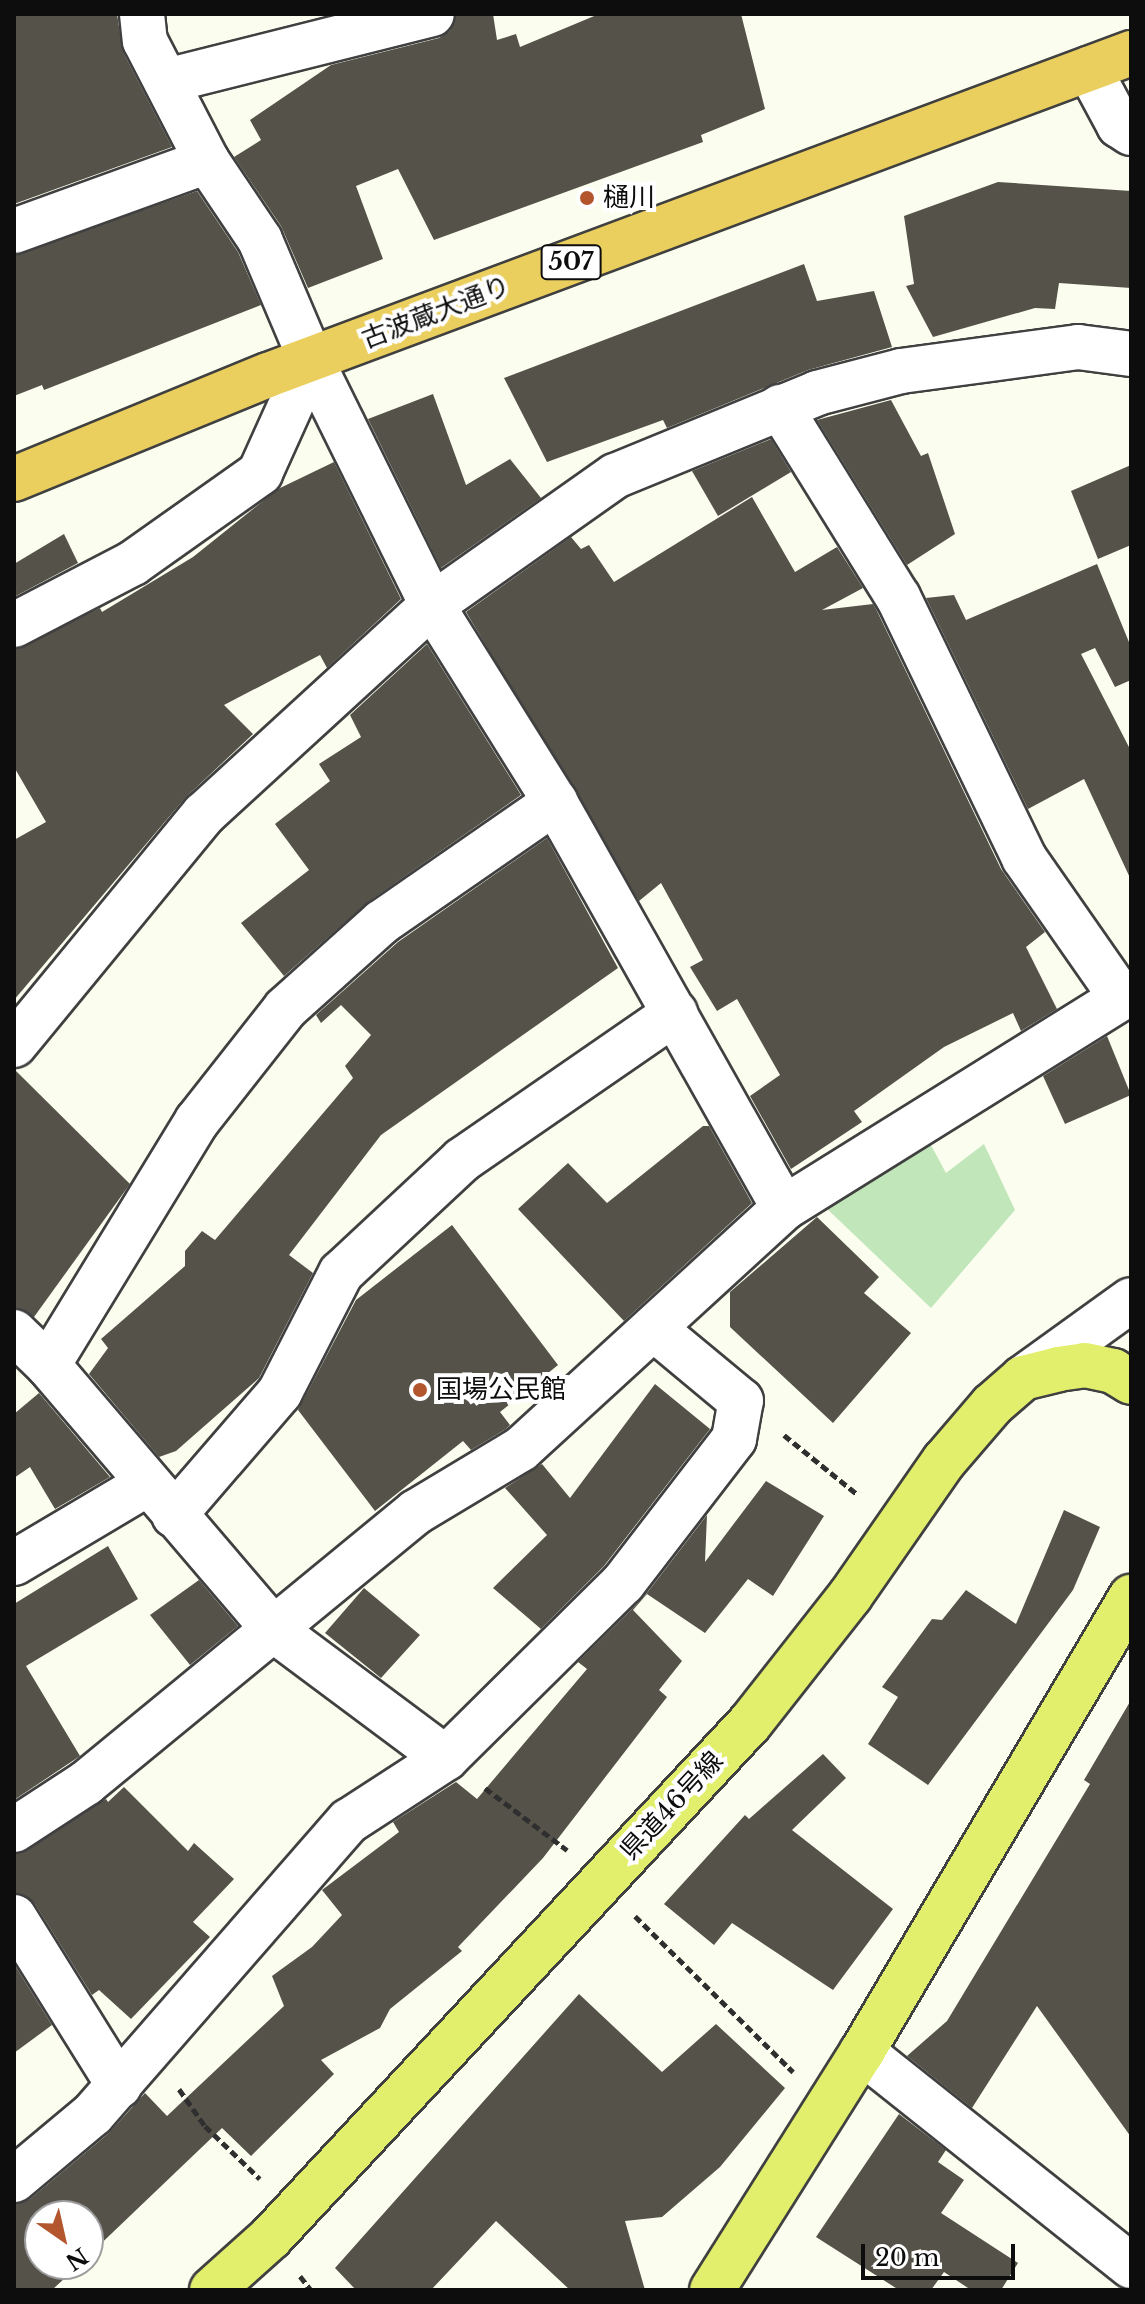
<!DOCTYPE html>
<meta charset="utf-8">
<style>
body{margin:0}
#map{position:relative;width:1145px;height:2304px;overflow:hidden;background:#fbfeee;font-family:"Libre Baskerville","Noto Sans JP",serif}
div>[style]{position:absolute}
.green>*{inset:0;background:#c1e6ba}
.building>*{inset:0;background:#55524a}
.path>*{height:5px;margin-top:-2.5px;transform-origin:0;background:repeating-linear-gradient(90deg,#2f2f2f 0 8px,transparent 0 12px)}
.roads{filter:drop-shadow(2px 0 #404040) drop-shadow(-2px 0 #404040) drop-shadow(0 2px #404040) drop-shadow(0 -2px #404040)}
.minor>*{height:44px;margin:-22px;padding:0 22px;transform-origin:22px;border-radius:22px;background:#fff}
.major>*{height:44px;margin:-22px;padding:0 22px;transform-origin:22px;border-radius:22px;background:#e2ef6c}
.highway>*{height:44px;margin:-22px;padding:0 22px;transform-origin:22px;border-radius:22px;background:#eacf5f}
.dots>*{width:22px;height:22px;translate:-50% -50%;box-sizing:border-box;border:4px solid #fff;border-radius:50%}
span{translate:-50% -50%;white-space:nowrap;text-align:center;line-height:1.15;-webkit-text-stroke:8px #fff;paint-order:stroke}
.shield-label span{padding:2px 6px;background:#fff;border:2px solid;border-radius:6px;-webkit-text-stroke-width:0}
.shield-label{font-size:24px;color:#0d0d0d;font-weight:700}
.poi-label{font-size:26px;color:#0d0d0d}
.left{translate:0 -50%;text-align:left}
.street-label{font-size:26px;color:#0d0d0d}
.frame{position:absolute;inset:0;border:16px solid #0d0d0d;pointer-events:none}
.north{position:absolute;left:24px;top:2200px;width:80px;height:80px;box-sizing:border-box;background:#fff;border:2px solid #9e9e9e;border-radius:50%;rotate:146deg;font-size:22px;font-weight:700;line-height:32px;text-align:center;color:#0d0d0d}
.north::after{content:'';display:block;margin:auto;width:28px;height:36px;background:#b3562e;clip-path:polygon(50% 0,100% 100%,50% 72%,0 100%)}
.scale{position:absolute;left:861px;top:2244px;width:154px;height:36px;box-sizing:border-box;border:4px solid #0d0d0d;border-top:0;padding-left:10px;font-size:24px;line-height:28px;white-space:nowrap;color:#0d0d0d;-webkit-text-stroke:6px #fff;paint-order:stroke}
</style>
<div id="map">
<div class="green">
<i style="clip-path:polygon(925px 1134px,946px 1173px,984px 1144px,1015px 1210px,931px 1308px,823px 1205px)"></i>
</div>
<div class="building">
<i style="clip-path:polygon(14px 14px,117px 14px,123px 52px,172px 147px,14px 204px)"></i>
<i style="clip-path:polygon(456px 14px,493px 14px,497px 40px,516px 34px,520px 47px,599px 14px,741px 14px,765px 109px,701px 135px,703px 142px,434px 240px,398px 169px,356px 186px,383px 259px,308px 288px,281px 226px,234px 157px,261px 140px,250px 120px,331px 65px,439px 38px,450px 31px)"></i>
<i style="clip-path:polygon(998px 182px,1131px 191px,1131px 288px,1059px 283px,1055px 309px,1035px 308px,933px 337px,906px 286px,914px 284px,904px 216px)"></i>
<i style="clip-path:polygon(197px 191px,238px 252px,261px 305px,44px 390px,42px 385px,14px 396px,14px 255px)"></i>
<i style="clip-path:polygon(804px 264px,817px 301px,874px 291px,892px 347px,808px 370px,667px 428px,663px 420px,547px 462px,504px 378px)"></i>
<i style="clip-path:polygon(433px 394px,466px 485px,510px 459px,541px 498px,441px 568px,368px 419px)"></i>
<i style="clip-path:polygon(891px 400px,921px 456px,928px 453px,955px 534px,907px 565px,817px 420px)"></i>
<i style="clip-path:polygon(771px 439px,791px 472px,718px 516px,692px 471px)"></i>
<i style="clip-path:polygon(334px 462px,401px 599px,327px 668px,320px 655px,224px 705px,253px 734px,185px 798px,14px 1000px,14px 840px,46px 822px,14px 767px,14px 650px,100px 608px,102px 612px,193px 557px,278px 489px)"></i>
<i style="clip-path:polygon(1131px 465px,1131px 545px,1098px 559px,1071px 491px)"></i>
<i style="clip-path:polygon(752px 497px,795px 572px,837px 547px,863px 588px,822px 610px,873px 604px,876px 609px,1001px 869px,1045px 932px,1026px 947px,1057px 1009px,1021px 1031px,1013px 1013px,944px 1047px,854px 1111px,862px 1122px,791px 1169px,750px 1096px,780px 1075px,737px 999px,717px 1011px,690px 967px,703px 960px,661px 883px,639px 901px,466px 612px,571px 537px,581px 549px,589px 545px,614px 582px)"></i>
<i style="clip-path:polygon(64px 534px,78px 563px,14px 597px,14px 564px)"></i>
<i style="clip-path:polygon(1097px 564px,1131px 647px,1131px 680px,1115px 687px,1095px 648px,1081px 654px,1131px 751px,1131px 880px,1084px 779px,1028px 809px,926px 598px,954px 595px,966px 620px)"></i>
<i style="clip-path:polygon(427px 644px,521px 795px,368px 902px,284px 976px,241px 923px,309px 870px,275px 824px,330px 781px,319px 764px,361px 737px,350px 715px)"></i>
<i style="clip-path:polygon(547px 838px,618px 968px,381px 1135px,289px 1255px,313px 1273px,259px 1378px,176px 1451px,159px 1457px,89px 1374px,108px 1348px,101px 1339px,185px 1266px,185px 1251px,202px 1231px,215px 1240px,353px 1078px,345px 1066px,371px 1035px,341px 1005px,321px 1023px,316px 1015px,398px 942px)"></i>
<i style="clip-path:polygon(1107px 1036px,1131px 1095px,1065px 1124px,1043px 1076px)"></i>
<i style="clip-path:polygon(14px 1069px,130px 1184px,34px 1317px,14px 1308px)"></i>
<i style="clip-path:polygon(703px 1126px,709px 1126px,752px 1203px,624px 1321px,518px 1209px,568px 1163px,607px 1203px)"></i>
<i style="clip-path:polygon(817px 1217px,879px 1277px,864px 1293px,911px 1333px,833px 1423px,730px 1327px,730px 1292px)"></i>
<i style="clip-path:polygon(452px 1225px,558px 1365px,500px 1412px,510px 1425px,506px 1429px,471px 1450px,463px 1441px,375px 1511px,298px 1410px,356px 1300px)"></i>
<i style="clip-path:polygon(655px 1384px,710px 1429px,604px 1566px,541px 1629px,493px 1588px,547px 1535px,505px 1488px,542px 1464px,570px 1498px)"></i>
<i style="clip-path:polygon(39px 1393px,110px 1477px,55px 1509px,30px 1467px,14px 1478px,14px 1414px)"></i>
<i style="clip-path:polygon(766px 1481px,824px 1516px,773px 1596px,748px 1579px,705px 1633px,647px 1594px,633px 1610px,682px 1661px,659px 1690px,667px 1697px,543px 1858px,458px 1947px,462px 1951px,390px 2009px,380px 2028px,321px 2060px,334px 2074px,251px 2156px,222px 2128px,88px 2256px,88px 2216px,40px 2216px,40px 2264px,80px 2264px,52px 2290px,14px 2290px,14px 2204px,30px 2199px,109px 2133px,145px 2093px,167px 2116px,284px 2006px,272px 1976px,312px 1947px,342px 1915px,322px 1890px,399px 1832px,393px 1822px,456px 1782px,477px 1799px,587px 1669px,578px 1662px,643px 1598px,707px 1515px,705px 1562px)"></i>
<i style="clip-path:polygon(1064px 1510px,1100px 1527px,1073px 1590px,928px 1785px,868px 1744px,898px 1697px,882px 1687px,932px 1619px,942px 1620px,966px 1590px,1016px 1624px)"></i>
<i style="clip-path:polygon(108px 1546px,138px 1599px,26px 1666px,80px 1756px,14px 1800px,14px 1604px)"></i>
<i style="clip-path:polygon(199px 1580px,238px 1626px,190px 1665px,150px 1615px)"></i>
<i style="clip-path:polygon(364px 1588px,420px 1635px,381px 1678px,325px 1633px)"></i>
<i style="clip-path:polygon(1131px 1700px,1131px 2137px,1037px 2006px,972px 2108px,907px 2056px,947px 2021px,1090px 1784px,1084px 1780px)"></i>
<i style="clip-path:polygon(823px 1754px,846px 1778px,792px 1830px,893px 1909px,833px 1990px,732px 1923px,714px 1945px,664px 1904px,745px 1815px,749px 1819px)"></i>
<i style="clip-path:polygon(124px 1787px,188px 1851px,194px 1843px,234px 1879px,193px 1922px,210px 1937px,131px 2019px,99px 1990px,92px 1995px,35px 1904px,14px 1892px,14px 1855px,106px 1799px,108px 1802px)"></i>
<i style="clip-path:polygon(14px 1964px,52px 2025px,14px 2053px)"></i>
<i style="clip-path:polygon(579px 1994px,662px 2072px,716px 2024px,785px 2088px,720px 2167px,662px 2217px,625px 2221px,645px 2290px,570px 2290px,496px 2221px,431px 2290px,356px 2290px,335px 2268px)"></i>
<i style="clip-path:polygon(899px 2114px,946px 2150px,938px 2162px,964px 2180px,941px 2213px,1018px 2263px,1001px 2290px,971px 2290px,944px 2272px,931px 2290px,899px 2290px,816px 2237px)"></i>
</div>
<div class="path">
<i style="left:784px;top:1435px;width:95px;rotate:39deg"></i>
<i style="left:485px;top:1788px;width:103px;rotate:37.1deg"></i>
<i style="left:635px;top:1916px;width:222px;rotate:44.6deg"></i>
<i style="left:179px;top:2089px;width:45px;rotate:54.9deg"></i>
<i style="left:205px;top:2126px;width:76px;rotate:43.9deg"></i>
<i style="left:300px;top:2276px;width:18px;rotate:52deg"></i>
</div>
<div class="roads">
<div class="minor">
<i style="left:142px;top:14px;width:27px;rotate:84deg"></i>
<i style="left:145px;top:41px;width:135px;rotate:62.7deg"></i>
<i style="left:207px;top:161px;width:95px;rotate:56.1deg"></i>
<i style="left:260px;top:240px;width:130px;rotate:67deg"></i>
<i style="left:311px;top:360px;width:273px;rotate:63.7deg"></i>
<i style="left:432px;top:605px;width:232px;rotate:58deg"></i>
<i style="left:555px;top:802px;width:466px;rotate:60.6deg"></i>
<i style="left:1089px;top:69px;width:64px;rotate:61.8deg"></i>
<i style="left:1119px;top:125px;width:14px;rotate:34deg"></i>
<i style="left:166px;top:81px;width:274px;rotate:-14.1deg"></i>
<i style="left:14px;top:231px;width:205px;rotate:-19.9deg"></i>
<i style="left:780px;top:407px;width:224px;rotate:58.2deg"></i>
<i style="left:898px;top:597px;width:290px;rotate:64.2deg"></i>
<i style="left:1024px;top:858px;width:169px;rotate:55.1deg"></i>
<i style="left:14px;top:625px;width:134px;rotate:-27.5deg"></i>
<i style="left:133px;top:563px;width:156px;rotate:-35.3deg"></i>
<i style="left:260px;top:473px;width:124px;rotate:-65.7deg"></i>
<i style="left:14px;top:1045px;width:299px;rotate:-50.6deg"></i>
<i style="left:204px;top:814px;width:309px;rotate:-42.5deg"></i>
<i style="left:432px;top:605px;width:224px;rotate:-35.2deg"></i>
<i style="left:615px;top:476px;width:218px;rotate:-22.3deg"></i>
<i style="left:817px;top:393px;width:87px;rotate:-14.7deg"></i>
<i style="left:901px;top:371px;width:179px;rotate:-7.7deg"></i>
<i style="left:1078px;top:347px;width:53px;rotate:7.5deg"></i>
<i style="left:14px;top:1332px;width:47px;rotate:44.1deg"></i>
<i style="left:48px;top:1365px;width:348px;rotate:49.5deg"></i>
<i style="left:274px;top:1630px;width:214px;rotate:36.7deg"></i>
<i style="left:48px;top:1365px;width:286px;rotate:-58.6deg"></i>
<i style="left:197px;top:1121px;width:142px;rotate:-51.8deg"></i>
<i style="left:285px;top:1009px;width:130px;rotate:-41.9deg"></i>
<i style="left:382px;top:922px;width:211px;rotate:-34.7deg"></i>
<i style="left:1023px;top:1378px;width:133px;rotate:-35.8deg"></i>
<i style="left:174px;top:1515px;width:162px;rotate:-49.2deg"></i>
<i style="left:280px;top:1392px;width:134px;rotate:-62.9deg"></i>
<i style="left:341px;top:1273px;width:166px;rotate:-43deg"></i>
<i style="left:462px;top:1160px;width:259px;rotate:-34.6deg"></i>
<i style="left:14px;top:1563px;width:155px;rotate:-30.7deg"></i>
<i style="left:14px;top:1830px;width:86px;rotate:-33.1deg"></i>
<i style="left:86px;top:1783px;width:427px;rotate:-39.4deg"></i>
<i style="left:416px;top:1512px;width:122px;rotate:-31deg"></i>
<i style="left:521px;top:1449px;width:357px;rotate:-42.5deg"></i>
<i style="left:784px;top:1208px;width:409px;rotate:-31.9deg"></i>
<i style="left:14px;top:1917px;width:199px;rotate:58.1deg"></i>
<i style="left:862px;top:2052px;width:344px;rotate:38.5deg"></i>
<i style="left:14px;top:2180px;width:103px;rotate:-39.9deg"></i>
<i style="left:93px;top:2114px;width:389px;rotate:-48.9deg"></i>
<i style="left:349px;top:1821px;width:116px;rotate:-33deg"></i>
<i style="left:446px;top:1758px;width:249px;rotate:-44.7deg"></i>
<i style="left:623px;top:1583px;width:182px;rotate:-52.4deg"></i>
<i style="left:734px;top:1439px;width:39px;rotate:-80deg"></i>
<i style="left:741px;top:1401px;width:114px;rotate:-140.3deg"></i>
</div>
<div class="major">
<i style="left:212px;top:2290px;width:79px;rotate:-41.9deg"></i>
<i style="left:271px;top:2237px;width:703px;rotate:-47.02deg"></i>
<i style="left:750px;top:1723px;width:162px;rotate:-51.8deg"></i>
<i style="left:850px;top:1596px;width:165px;rotate:-55.2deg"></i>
<i style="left:944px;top:1461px;width:74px;rotate:-49.4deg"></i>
<i style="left:992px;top:1405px;width:41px;rotate:-41.1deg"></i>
<i style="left:1023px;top:1378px;width:36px;rotate:-14deg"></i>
<i style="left:1058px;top:1369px;width:27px;rotate:-8deg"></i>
<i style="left:1085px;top:1365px;width:29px;rotate:12deg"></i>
<i style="left:1113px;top:1371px;width:21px;rotate:31deg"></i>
<i style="left:712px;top:2290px;width:281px;rotate:-57.8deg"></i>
<i style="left:862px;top:2052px;width:529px;rotate:-59.41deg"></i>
</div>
<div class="highway">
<i style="left:14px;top:479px;width:274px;rotate:-22.3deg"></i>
<i style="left:268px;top:375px;width:921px;rotate:-20.46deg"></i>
</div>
</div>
<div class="dots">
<i style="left:587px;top:198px;background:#b3562e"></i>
<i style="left:420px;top:1390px;background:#b3562e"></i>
</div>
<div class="shield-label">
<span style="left:571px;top:262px">507</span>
</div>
<div class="poi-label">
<span class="left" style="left:603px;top:198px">樋川</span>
<span class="left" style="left:436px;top:1390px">国場公民館</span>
</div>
<div class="street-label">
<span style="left:436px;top:313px;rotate:-21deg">古波蔵大通り</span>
<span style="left:672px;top:1806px;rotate:-47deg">県道46号線</span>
</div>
<div class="frame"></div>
<div class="north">N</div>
<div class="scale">20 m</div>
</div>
